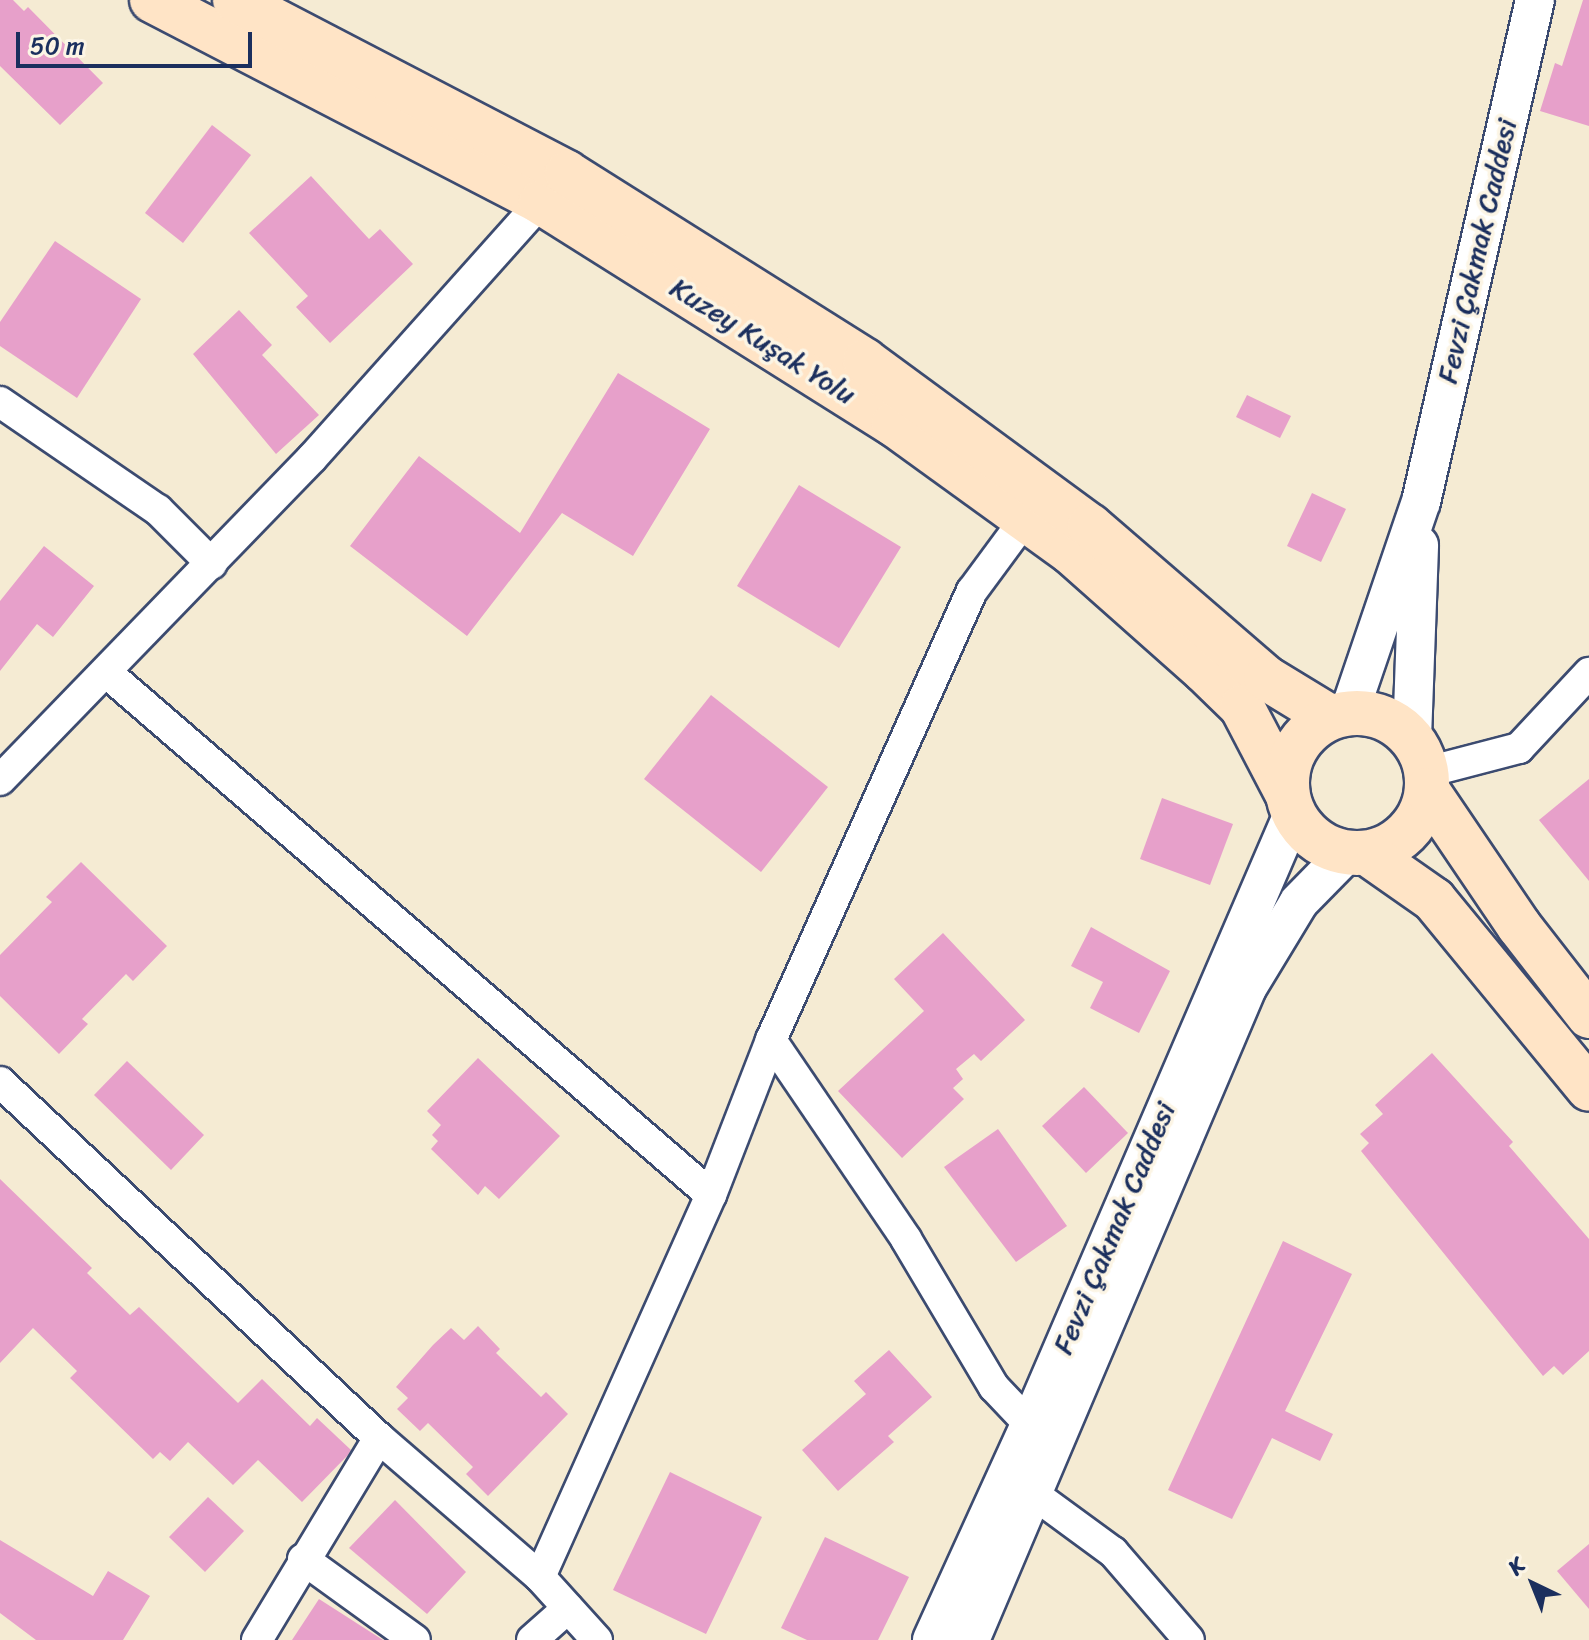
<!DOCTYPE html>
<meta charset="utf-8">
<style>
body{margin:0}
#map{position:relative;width:1589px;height:1640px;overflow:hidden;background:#f5ebd3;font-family:Sriracha,sans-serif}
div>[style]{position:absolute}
.building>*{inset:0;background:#e7a0ca}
.roads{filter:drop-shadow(2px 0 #3c4b70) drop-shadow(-2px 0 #3c4b70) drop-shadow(0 2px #3c4b70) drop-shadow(0 -2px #3c4b70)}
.minor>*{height:30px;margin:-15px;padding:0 15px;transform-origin:15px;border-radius:15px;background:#fff}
.tertiary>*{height:38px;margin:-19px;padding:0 19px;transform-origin:19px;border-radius:19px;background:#fff}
.secondary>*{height:44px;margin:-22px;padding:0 22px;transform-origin:22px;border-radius:22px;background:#ffe4c6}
.secondary>.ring{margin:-22px;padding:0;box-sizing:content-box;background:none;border:44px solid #ffe4c6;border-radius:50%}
span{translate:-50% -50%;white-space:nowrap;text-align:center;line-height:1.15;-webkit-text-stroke:7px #fcf5e5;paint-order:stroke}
.street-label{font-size:28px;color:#1b2f5e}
.north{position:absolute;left:1493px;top:1544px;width:80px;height:80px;-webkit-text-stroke:6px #fcf5e5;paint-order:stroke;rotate:317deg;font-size:22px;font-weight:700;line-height:32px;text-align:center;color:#1b2f5e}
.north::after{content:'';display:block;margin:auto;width:28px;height:36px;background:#1b2f5e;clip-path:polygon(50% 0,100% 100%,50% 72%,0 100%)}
.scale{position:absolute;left:16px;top:32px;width:236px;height:36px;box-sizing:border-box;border:4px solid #1b2f5e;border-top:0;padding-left:10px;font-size:24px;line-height:28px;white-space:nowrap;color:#1b2f5e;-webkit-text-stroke:6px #fcf5e5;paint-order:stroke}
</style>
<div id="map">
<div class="building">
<i style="clip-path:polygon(0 0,13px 0,24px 11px,28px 7px,103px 83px,60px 125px,0 66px)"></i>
<i style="clip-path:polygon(1583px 0,1589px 0,1589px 126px,1540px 111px,1555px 63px,1562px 66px)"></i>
<i style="clip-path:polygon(212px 125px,251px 155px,183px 243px,145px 213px)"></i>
<i style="clip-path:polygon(311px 176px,369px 239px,380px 229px,413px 264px,330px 343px,296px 307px,308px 296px,249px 233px)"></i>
<i style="clip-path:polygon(55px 241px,141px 299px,77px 398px,0 346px,0 322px)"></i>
<i style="clip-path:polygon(239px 310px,272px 345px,262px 355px,319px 415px,276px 454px,193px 354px)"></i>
<i style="clip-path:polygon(618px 373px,710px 429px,633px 556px,562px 513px,467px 636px,350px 546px,419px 456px,520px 533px)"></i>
<i style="clip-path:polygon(1247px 395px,1291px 416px,1280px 438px,1236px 417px)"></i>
<i style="clip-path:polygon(799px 485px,901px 547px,839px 648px,737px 586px)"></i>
<i style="clip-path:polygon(1312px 493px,1346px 509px,1321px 562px,1287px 546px)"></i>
<i style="clip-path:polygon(44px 546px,94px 586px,53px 637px,37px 624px,0 671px,0 601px)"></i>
<i style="clip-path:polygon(711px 695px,828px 787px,761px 872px,644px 779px)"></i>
<i style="clip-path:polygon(1589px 779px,1589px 881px,1539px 820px)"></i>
<i style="clip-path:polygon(1162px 798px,1233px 824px,1210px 885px,1140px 859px)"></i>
<i style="clip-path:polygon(81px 862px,167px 946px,133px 981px,126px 974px,82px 1019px,88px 1024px,59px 1054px,0 996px,0 955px,52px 902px,46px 897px)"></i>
<i style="clip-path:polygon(1091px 927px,1170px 971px,1139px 1033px,1090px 1008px,1103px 982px,1071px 966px)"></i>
<i style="clip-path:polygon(943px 933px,1025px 1020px,981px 1061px,974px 1054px,956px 1069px,963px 1079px,953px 1088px,964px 1099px,902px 1158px,838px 1091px,924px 1011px,894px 979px)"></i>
<i style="clip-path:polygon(1432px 1053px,1513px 1142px,1509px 1146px,1589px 1239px,1589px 1351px,1563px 1375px,1554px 1366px,1543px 1376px,1361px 1151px,1369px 1143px,1360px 1134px,1383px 1114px,1375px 1105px)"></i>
<i style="clip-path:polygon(478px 1058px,560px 1136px,499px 1199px,485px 1186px,478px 1195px,431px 1149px,438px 1141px,432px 1135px,441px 1125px,427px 1111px)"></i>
<i style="clip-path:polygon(127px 1061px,204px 1135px,171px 1170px,94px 1095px)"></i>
<i style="clip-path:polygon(1084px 1087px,1128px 1133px,1086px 1173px,1042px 1126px)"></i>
<i style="clip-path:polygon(998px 1129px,1067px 1226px,1016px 1262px,944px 1167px)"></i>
<i style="clip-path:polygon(0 1179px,92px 1268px,87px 1273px,130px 1315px,139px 1307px,238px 1403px,262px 1379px,310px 1426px,317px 1418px,351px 1450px,348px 1455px,302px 1502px,258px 1460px,233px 1485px,188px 1442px,170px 1461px,160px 1452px,153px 1459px,70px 1378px,77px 1371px,33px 1328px,0 1363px)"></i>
<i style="clip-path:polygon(1283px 1241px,1352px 1274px,1285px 1411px,1333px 1434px,1320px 1461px,1272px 1438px,1232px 1519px,1168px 1490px)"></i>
<i style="clip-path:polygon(478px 1326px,500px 1349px,496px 1353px,541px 1397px,546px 1392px,568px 1414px,488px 1496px,466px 1474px,473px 1467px,428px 1423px,420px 1431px,397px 1409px,408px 1398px,396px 1387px,433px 1345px,451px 1328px,464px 1340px)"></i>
<i style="clip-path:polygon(889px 1350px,932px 1397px,888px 1436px,894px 1442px,838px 1491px,802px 1450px,866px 1394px,854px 1381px)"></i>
<i style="clip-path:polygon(670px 1472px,762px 1517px,706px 1634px,613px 1590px)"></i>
<i style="clip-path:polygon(208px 1497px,244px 1531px,205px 1572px,169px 1537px)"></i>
<i style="clip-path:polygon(395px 1500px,466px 1572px,427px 1614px,349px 1548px)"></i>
<i style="clip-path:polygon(825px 1537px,909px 1577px,878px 1640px,807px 1640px,781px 1628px)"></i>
<i style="clip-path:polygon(0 1540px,93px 1596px,108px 1571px,150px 1596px,123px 1640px,36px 1640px,0 1613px)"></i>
<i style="clip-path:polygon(1589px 1544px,1589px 1609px,1557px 1571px)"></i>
<i style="clip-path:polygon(319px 1599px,383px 1640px,292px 1640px)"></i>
</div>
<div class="roads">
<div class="minor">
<i style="left:0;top:402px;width:191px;rotate:34.4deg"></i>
<i style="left:158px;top:510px;width:76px;rotate:45deg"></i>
<i style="left:107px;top:673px;width:798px;rotate:40.83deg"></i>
<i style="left:1427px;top:772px;width:95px;rotate:-14.6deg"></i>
<i style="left:1519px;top:748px;width:103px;rotate:-47deg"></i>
<i style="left:0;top:780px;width:448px;rotate:-45.9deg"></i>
<i style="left:312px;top:458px;width:362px;rotate:-48.2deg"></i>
<i style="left:771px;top:1040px;width:240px;rotate:55.8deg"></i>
<i style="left:906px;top:1239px;width:172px;rotate:59.3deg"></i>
<i style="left:994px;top:1387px;width:52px;rotate:46.5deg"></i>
<i style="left:0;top:1082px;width:520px;rotate:43.21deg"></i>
<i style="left:379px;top:1438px;width:213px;rotate:40.8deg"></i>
<i style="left:540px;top:1577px;width:85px;rotate:47.9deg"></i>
<i style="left:1035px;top:1495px;width:97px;rotate:36.2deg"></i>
<i style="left:1113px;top:1552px;width:116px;rotate:49.2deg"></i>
<i style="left:303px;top:1559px;width:138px;rotate:35.9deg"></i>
<i style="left:540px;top:1577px;width:419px;rotate:-65.9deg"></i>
<i style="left:711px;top:1195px;width:166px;rotate:-68.8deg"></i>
<i style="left:771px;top:1040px;width:492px;rotate:-65.9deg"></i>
<i style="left:972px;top:591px;width:89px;rotate:-53.6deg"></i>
<i style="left:257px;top:1640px;width:236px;rotate:-58.9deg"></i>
<i style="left:532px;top:1640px;width:48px;rotate:-41.6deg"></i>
</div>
<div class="tertiary">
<i style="left:1349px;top:713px;width:223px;rotate:-71.2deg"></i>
<i style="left:1421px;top:502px;width:515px;rotate:-77.21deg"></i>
<i style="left:1412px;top:738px;width:193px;rotate:-87.9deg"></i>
<i style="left:932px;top:1640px;width:236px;rotate:-65.5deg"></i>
<i style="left:1030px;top:1425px;width:665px;rotate:-66.71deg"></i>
<i style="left:970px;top:1640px;width:708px;rotate:-66.98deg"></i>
<i style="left:1247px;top:988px;width:100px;rotate:-58.8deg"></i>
<i style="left:1299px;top:902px;width:69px;rotate:-45.6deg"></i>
</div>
<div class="secondary">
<i style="left:152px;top:0;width:438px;rotate:27.4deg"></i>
<i style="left:541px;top:202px;width:417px;rotate:32.2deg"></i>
<i style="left:894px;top:424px;width:218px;rotate:35.9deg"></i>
<i style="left:1071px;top:552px;width:179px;rotate:41.6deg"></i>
<i style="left:1205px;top:671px;width:52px;rotate:44.2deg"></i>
<i style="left:1242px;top:707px;width:97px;rotate:62.4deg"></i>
<i style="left:235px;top:0;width:374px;rotate:27.5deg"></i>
<i style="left:567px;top:173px;width:352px;rotate:32.2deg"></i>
<i style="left:865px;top:361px;width:279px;rotate:36.3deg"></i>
<i style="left:1090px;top:526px;width:233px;rotate:40.8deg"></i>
<i style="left:1266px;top:678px;width:75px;rotate:31.4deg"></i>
<i class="ring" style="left:1287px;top:713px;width:96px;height:96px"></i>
<i style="left:1427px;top:790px;width:164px;rotate:55.9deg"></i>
<i style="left:1519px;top:926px;width:114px;rotate:52.1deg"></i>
<i style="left:1367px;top:853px;width:82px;rotate:35deg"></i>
<i style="left:1434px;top:900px;width:244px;rotate:50.6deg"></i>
</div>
</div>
<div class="street-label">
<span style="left:1477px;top:251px;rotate:-77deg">Fevzi Çakmak Caddesi</span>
<span style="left:763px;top:341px;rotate:32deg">Kuzey Kuşak Yolu</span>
<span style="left:1114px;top:1228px;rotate:-67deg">Fevzi Çakmak Caddesi</span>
</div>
<div class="north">K</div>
<div class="scale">50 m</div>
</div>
